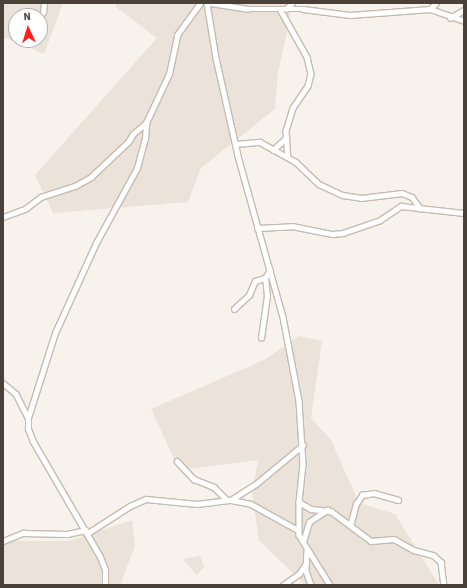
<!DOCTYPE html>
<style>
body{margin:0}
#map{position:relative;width:467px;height:588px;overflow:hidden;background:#f7f2eb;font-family:"Source Sans 3",sans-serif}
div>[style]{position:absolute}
.residential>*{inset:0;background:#ebe3d9}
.roads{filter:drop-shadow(1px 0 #c6bbaf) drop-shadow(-1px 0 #c6bbaf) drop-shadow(0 1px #c6bbaf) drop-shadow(0 -1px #c6bbaf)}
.minor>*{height:4.5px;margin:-2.25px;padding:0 2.25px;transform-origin:2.25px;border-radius:2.25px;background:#fff}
span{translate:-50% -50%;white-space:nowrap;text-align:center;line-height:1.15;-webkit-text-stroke:3px #fff;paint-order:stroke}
.frame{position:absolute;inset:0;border:4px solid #4c4138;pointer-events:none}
.north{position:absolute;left:8px;top:8px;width:40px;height:40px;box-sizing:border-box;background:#fff;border:1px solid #b7b3af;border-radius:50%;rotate:356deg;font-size:11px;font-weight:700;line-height:16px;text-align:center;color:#4c4138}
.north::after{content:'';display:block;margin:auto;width:14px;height:18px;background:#ff1e1a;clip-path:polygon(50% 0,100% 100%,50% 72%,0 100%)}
</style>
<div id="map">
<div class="residential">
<i style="clip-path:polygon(evenodd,3px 3px,63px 3px,44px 54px,3px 37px,3px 3px,16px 16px,40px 16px,40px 40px,16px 40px,16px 16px)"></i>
<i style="clip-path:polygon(116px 3px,288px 3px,290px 19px,278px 72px,275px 109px,201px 168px,188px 202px,53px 213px,35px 175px,157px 38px,116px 7px)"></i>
<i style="clip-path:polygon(299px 336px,322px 341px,311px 418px,331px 440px,359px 503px,395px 514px,439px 585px,305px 585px,259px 540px,252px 493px,258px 460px,179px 470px,151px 409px,264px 360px)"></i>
<i style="clip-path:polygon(132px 520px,135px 546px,120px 585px,3px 585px,3px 545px,13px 541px,69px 541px)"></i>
<i style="clip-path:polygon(200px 556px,204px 566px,197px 576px,183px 559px)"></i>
</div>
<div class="roads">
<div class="minor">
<i style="left:207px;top:3px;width:56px;rotate:80.7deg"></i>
<i style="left:216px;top:58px;width:100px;rotate:77.3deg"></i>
<i style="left:238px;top:156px;width:167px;rotate:74.4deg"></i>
<i style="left:283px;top:317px;width:86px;rotate:79.2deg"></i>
<i style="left:299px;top:401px;width:63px;rotate:86.4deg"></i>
<i style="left:303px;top:464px;width:38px;rotate:96deg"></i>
<i style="left:299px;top:502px;width:33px;rotate:90deg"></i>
<i style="left:299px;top:535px;width:59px;rotate:58.2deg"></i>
<i style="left:211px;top:3px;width:37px;rotate:9deg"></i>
<i style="left:248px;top:9px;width:55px"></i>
<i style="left:303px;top:9px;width:47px;rotate:7.3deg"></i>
<i style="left:350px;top:15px;width:80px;rotate:-4.3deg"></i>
<i style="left:430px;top:9px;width:36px;rotate:19deg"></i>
<i style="left:280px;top:9px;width:55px;rotate:60.6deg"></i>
<i style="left:307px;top:57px;width:17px;rotate:77deg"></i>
<i style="left:311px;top:74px;width:12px;rotate:104deg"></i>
<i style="left:308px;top:86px;width:27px;rotate:124deg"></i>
<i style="left:293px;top:108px;width:24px;rotate:107deg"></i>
<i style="left:286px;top:131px;width:26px;rotate:86deg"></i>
<i style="left:286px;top:9px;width:8px;rotate:-45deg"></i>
<i style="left:430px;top:9px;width:8px;rotate:-45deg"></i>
<i style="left:43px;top:13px;width:10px;rotate:-84deg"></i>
<i style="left:450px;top:18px;width:16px;rotate:-30deg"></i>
<i style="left:235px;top:144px;width:25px;rotate:-5deg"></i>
<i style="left:260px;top:142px;width:41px;rotate:29.1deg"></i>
<i style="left:296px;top:162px;width:32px;rotate:44deg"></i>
<i style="left:319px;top:184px;width:26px;rotate:25deg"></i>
<i style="left:343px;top:195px;width:18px;rotate:9deg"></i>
<i style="left:361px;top:198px;width:41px;rotate:-7deg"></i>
<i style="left:402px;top:193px;width:11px;rotate:22deg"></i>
<i style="left:412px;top:197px;width:14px;rotate:54deg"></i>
<i style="left:273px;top:150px;width:18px;rotate:-43deg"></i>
<i style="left:3px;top:217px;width:23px;rotate:-20deg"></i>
<i style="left:25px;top:209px;width:20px;rotate:-37deg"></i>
<i style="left:41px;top:197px;width:36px;rotate:-18deg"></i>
<i style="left:75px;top:186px;width:18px;rotate:-29deg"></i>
<i style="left:91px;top:177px;width:51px;rotate:-43.4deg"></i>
<i style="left:128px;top:142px;width:9px;rotate:-58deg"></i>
<i style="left:133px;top:134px;width:17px;rotate:-40deg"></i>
<i style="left:146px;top:123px;width:54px;rotate:-64.9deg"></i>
<i style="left:169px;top:74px;width:40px;rotate:-78deg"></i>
<i style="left:177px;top:35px;width:39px;rotate:-54deg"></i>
<i style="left:257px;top:228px;width:35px;rotate:-3deg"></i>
<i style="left:292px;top:226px;width:41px;rotate:11.3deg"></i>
<i style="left:332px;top:234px;width:11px;rotate:-5deg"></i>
<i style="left:343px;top:233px;width:39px;rotate:-19deg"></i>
<i style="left:380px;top:220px;width:25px;rotate:-34deg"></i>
<i style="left:401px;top:206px;width:63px;rotate:6.3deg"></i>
<i style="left:234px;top:309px;width:21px;rotate:-43deg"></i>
<i style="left:249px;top:295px;width:15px;rotate:-67deg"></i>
<i style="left:255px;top:281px;width:10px;rotate:-17deg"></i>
<i style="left:261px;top:338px;width:42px;rotate:-81.9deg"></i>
<i style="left:267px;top:296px;width:18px;rotate:-96deg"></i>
<i style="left:265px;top:278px;width:9px;rotate:-58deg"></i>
<i style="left:3px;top:383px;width:17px;rotate:40deg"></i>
<i style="left:16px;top:394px;width:27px;rotate:63deg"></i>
<i style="left:177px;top:461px;width:25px;rotate:47deg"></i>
<i style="left:194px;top:479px;width:22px;rotate:22deg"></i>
<i style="left:214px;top:487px;width:18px;rotate:45deg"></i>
<i style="left:231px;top:500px;width:20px;rotate:11deg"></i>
<i style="left:251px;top:504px;width:54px;rotate:29deg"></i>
<i style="left:299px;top:502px;width:14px;rotate:30deg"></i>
<i style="left:311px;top:509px;width:20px;rotate:6deg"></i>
<i style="left:331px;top:511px;width:50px;rotate:36.9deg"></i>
<i style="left:371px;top:541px;width:23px;rotate:-5deg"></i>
<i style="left:394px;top:539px;width:23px;rotate:29deg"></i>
<i style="left:414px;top:550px;width:20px;rotate:15deg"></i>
<i style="left:433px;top:555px;width:11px;rotate:41deg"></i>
<i style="left:441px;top:562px;width:23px;rotate:83deg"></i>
<i style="left:350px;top:526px;width:23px;rotate:-75deg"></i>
<i style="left:356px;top:504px;width:11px;rotate:-56deg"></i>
<i style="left:362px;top:495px;width:12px;rotate:-9deg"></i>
<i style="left:374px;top:493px;width:25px;rotate:16deg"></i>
<i style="left:88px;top:533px;width:50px;rotate:-32.7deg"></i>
<i style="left:130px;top:506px;width:17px;rotate:-24deg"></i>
<i style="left:146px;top:499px;width:51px;rotate:5.6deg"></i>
<i style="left:197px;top:504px;width:34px;rotate:-7deg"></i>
<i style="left:231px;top:500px;width:30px;rotate:-33deg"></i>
<i style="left:256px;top:484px;width:61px;rotate:-39.7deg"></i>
<i style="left:3px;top:541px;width:22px;rotate:-22deg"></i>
<i style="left:23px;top:533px;width:44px;rotate:1.3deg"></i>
<i style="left:67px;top:534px;width:19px;rotate:-12deg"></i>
<i style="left:303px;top:542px;width:21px;rotate:-73deg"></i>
<i style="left:309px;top:522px;width:22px;rotate:-34deg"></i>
<i style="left:307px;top:550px;width:21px;rotate:93deg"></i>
<i style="left:306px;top:571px;width:15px;rotate:70deg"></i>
<i style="left:105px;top:585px;width:15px;rotate:-90deg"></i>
<i style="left:105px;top:570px;width:14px;rotate:-111deg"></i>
<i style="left:100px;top:557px;width:133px;rotate:-120.2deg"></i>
<i style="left:33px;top:442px;width:14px;rotate:-111deg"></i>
<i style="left:28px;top:429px;width:11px;rotate:-90deg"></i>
<i style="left:28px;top:418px;width:89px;rotate:-72.4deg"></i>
<i style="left:55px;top:333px;width:99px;rotate:-65.5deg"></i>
<i style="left:96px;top:243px;width:85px;rotate:-61.3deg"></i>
<i style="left:137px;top:168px;width:30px;rotate:-75deg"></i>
<i style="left:145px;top:139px;width:16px;rotate:-86deg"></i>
<i style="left:283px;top:585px;width:19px;rotate:-35deg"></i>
<i style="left:299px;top:574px;width:11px;rotate:-56deg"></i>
</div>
</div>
<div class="frame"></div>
<div class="north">N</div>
</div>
